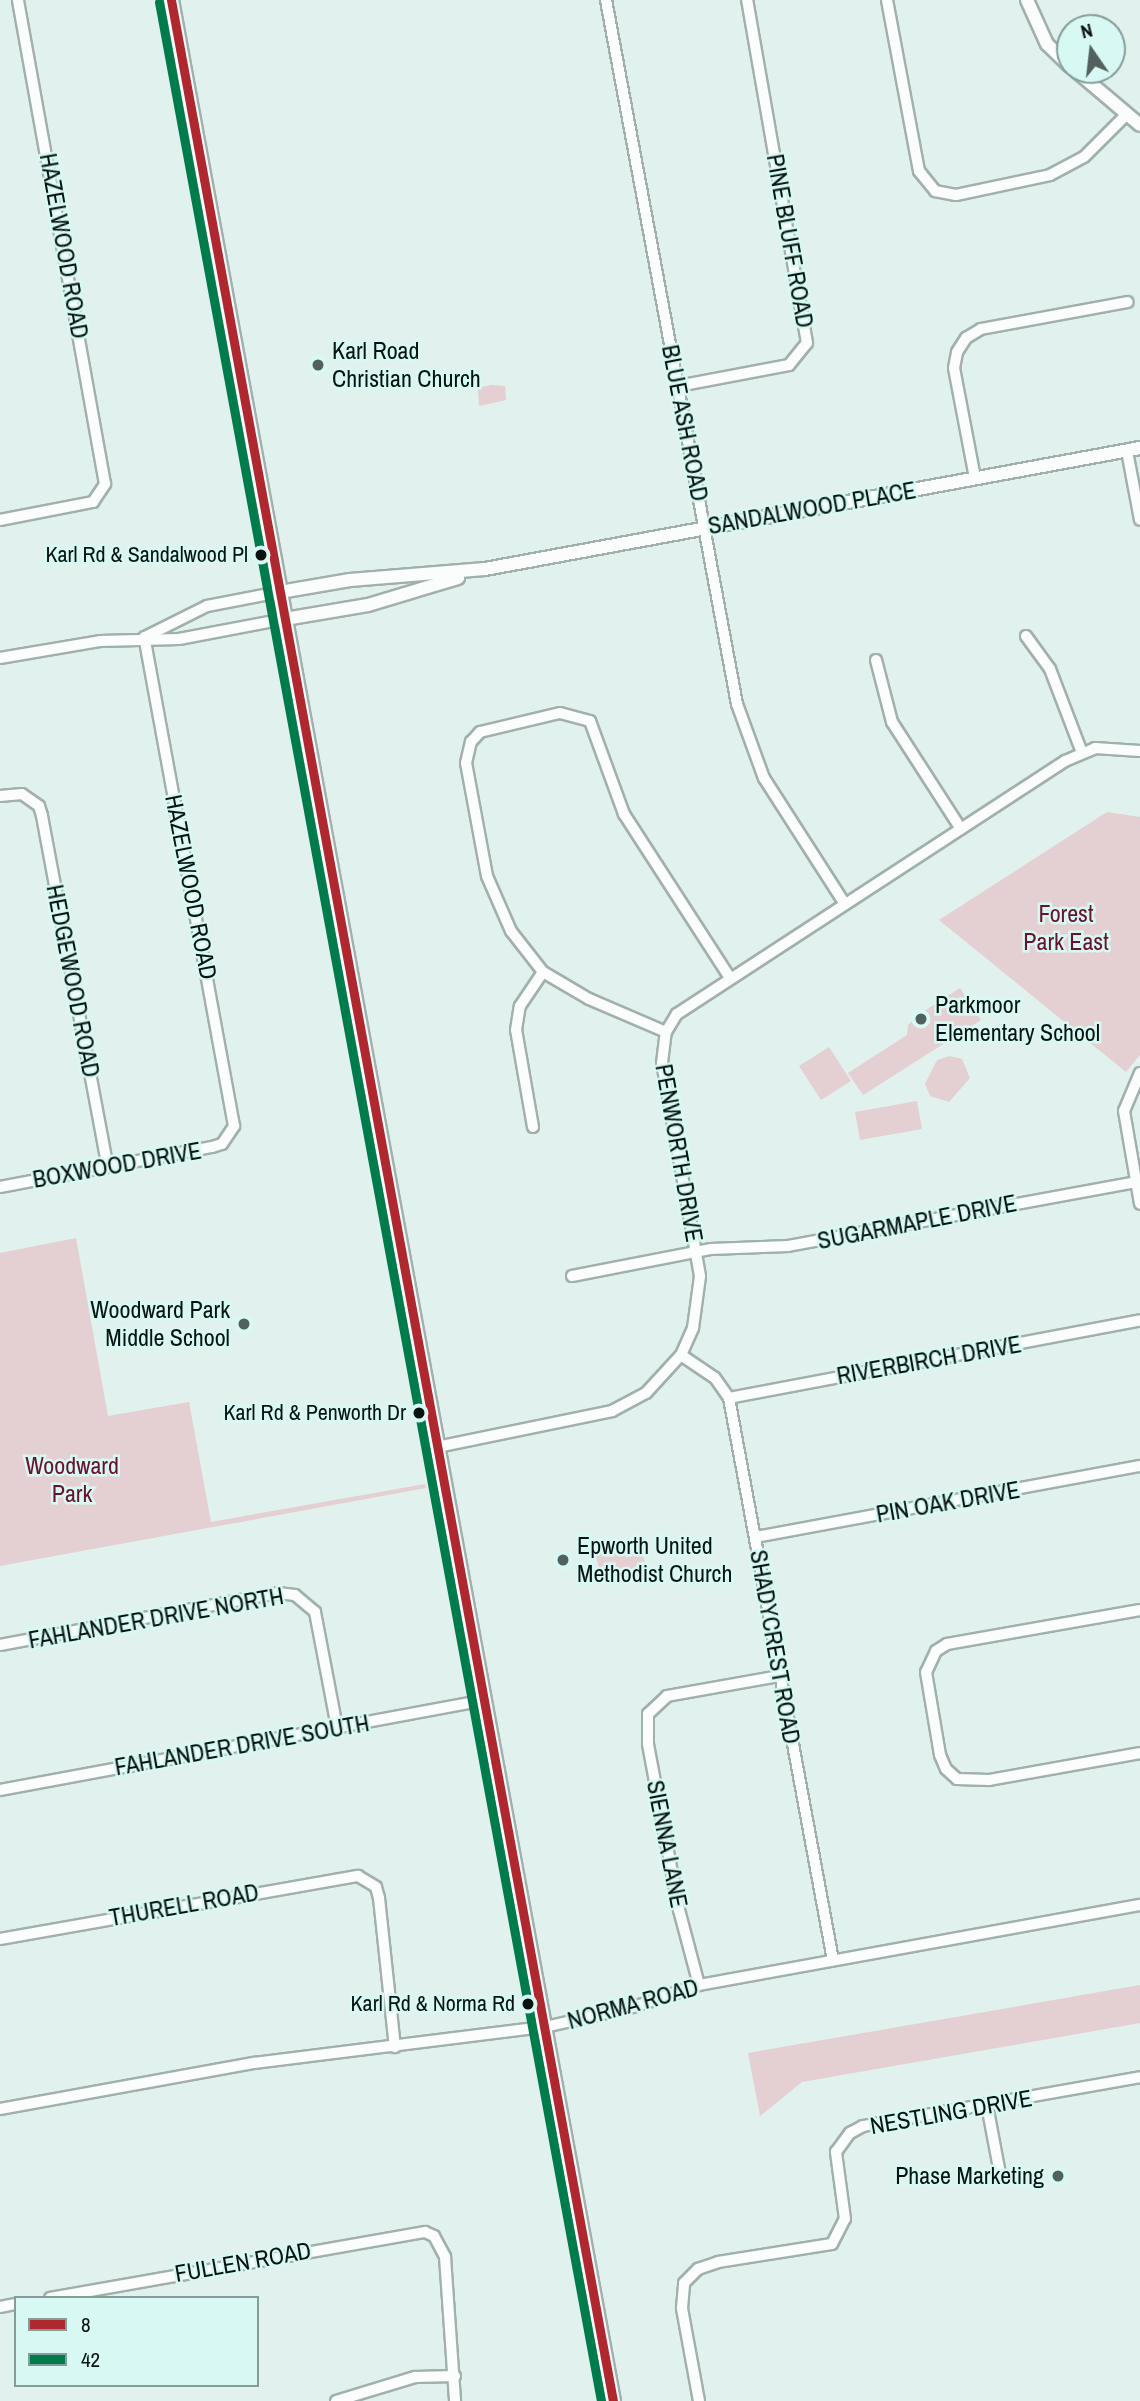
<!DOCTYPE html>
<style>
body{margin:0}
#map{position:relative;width:1140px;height:2401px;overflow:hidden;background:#e0f1ee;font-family:"Archivo Narrow",sans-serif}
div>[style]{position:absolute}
.green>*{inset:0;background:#e4cfd2}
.roads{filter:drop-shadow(2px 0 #a2b0ad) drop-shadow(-2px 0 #a2b0ad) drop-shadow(0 2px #a2b0ad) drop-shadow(0 -2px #a2b0ad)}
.minor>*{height:10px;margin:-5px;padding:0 5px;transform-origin:5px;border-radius:5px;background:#fafdfc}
.tertiary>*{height:12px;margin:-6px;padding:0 6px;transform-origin:6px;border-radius:6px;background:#fafdfc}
.secondary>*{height:14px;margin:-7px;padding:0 7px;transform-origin:7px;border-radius:7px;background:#fafdfc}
.bus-1>*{height:9px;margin:-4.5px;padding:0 4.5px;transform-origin:4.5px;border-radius:4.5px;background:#af272f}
.bus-2>*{height:9px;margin:-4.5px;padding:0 4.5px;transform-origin:4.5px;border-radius:4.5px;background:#007b4b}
.dots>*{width:19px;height:19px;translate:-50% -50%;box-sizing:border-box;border:4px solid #d8f9f3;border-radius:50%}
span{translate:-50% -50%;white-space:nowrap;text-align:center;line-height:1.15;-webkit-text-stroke:5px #d8f9f3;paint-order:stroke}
.bus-label{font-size:22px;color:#071311}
.right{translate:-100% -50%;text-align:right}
.street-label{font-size:24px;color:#071311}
.poi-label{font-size:24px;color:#071311}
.left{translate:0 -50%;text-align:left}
.park-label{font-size:24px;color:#68122d}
.legend{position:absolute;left:14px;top:2296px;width:245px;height:91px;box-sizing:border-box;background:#d8f9f3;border:2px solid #849d99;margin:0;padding:9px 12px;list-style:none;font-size:21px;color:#071311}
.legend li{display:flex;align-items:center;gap:14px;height:35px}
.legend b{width:35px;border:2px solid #849d99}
.north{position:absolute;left:1056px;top:14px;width:70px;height:70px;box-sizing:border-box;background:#d8f9f3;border:2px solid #849d99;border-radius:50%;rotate:346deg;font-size:19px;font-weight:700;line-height:28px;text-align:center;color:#071311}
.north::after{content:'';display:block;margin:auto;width:24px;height:32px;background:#53615e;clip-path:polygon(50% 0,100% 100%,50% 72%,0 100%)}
</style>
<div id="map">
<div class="green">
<i style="clip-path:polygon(491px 385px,505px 386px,506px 400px,479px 406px,478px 388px)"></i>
<i style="clip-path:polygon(1107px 812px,1140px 817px,1140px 1055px,1126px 1072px,939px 920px)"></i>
<i style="clip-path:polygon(960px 988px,981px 1020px,863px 1095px,848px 1073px,907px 1035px,908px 1025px,918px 1015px)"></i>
<i style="clip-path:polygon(829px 1047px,851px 1081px,821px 1100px,799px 1066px)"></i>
<i style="clip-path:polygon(950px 1056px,962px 1059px,970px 1078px,949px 1102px,930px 1096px,925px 1084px,937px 1060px)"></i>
<i style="clip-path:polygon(917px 1101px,922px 1129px,860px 1140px,855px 1112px)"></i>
<i style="clip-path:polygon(76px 1238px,108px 1416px,189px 1402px,211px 1522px,425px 1484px,426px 1488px,0 1566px,0 1253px)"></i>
<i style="clip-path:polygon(640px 1540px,646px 1568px,601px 1581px,595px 1549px)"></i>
<i style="clip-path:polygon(1140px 1985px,1140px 2023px,802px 2082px,760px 2116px,748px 2053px)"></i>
</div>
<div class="roads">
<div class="minor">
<i style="left:606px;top:0;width:716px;rotate:79.46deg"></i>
<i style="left:737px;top:704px;width:79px;rotate:70deg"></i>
<i style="left:764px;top:778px;width:150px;rotate:57.3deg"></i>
<i style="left:887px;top:0;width:174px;rotate:79.4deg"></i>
<i style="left:919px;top:171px;width:26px;rotate:51deg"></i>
<i style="left:935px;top:191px;width:21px;rotate:11deg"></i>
<i style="left:956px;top:195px;width:96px;rotate:-12deg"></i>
<i style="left:1050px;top:175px;width:38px;rotate:-28deg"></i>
<i style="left:1084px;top:157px;width:61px;rotate:-45deg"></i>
<i style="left:678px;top:386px;width:113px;rotate:-10.7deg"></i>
<i style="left:789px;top:365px;width:28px;rotate:-51deg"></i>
<i style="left:807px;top:343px;width:348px;rotate:-99.9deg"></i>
<i style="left:1127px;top:451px;width:70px;rotate:79.3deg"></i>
<i style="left:975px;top:478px;width:112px;rotate:-100.8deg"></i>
<i style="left:954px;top:368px;width:16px;rotate:-79deg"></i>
<i style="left:957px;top:352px;width:17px;rotate:-57deg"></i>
<i style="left:966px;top:338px;width:17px;rotate:-31deg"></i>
<i style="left:981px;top:329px;width:149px;rotate:-10.4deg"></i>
<i style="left:0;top:520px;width:95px;rotate:-11deg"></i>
<i style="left:93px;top:502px;width:22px;rotate:-56deg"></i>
<i style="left:105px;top:484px;width:492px;rotate:-100.2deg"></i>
<i style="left:1026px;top:636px;width:41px;rotate:54deg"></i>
<i style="left:1050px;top:669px;width:90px;rotate:69.1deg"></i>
<i style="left:145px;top:637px;width:69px;rotate:-26.6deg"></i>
<i style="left:207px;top:606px;width:74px;rotate:-10.9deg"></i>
<i style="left:0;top:658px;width:101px;rotate:-9.6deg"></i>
<i style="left:100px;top:641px;width:79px;rotate:-1.5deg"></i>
<i style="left:179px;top:639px;width:108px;rotate:-10.7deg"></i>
<i style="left:876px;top:660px;width:64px;rotate:75.5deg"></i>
<i style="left:892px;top:722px;width:127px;rotate:57.2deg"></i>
<i style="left:0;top:796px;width:22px;rotate:-5deg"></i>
<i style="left:22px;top:794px;width:21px;rotate:35deg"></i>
<i style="left:39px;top:806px;width:10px;rotate:73deg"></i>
<i style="left:42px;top:816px;width:357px;rotate:79.4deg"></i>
<i style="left:666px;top:1032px;width:84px;rotate:-156.8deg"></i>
<i style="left:589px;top:999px;width:53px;rotate:-149.6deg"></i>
<i style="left:543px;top:972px;width:52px;rotate:-128deg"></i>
<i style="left:511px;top:931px;width:60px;rotate:-113.6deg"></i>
<i style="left:487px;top:876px;width:115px;rotate:-100.5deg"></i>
<i style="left:466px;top:763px;width:22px;rotate:-77deg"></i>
<i style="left:471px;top:742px;width:13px;rotate:-48deg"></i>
<i style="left:480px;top:732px;width:82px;rotate:-13.4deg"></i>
<i style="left:560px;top:713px;width:31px;rotate:15deg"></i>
<i style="left:590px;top:721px;width:99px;rotate:69.9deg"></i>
<i style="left:624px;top:814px;width:195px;rotate:57.1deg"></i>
<i style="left:1140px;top:1073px;width:41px;rotate:112.8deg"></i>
<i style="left:1124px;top:1111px;width:94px;rotate:80.2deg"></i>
<i style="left:533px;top:1127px;width:98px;rotate:-99.9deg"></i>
<i style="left:516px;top:1030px;width:24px;rotate:-81deg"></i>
<i style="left:520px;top:1006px;width:41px;rotate:-55.9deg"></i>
<i style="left:0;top:1187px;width:216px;rotate:-10.7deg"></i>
<i style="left:212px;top:1147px;width:10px;rotate:-17deg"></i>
<i style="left:222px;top:1144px;width:22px;rotate:-56deg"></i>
<i style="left:234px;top:1126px;width:497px;rotate:-100.4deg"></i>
<i style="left:572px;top:1276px;width:142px;rotate:-11deg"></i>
<i style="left:711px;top:1249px;width:77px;rotate:-2.2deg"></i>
<i style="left:788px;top:1246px;width:354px;rotate:-10.4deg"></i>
<i style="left:681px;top:1355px;width:41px;rotate:34.1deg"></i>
<i style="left:715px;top:1378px;width:24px;rotate:55deg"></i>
<i style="left:729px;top:1398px;width:572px;rotate:79.52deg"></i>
<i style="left:729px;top:1398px;width:418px;rotate:-10.7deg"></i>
<i style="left:437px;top:1447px;width:179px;rotate:-11.6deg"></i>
<i style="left:612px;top:1411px;width:38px;rotate:-28deg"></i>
<i style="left:646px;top:1393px;width:52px;rotate:-47.4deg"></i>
<i style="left:681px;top:1355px;width:30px;rotate:-66deg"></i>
<i style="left:693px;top:1328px;width:52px;rotate:-82.3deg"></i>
<i style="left:700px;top:1276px;width:216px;rotate:-100.1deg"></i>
<i style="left:662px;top:1063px;width:31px;rotate:-83deg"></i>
<i style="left:666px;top:1032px;width:21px;rotate:-59deg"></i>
<i style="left:677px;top:1014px;width:463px;rotate:-33.1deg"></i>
<i style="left:1065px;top:761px;width:33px;rotate:-23deg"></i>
<i style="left:1095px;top:748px;width:45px;rotate:3.8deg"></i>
<i style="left:756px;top:1537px;width:391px;rotate:-10.5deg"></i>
<i style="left:1140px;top:1610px;width:196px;rotate:170deg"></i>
<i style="left:947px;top:1644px;width:13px;rotate:148deg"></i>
<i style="left:936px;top:1651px;width:23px;rotate:115deg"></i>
<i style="left:926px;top:1672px;width:84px;rotate:80.4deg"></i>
<i style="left:940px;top:1755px;width:15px;rotate:67deg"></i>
<i style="left:946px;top:1769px;width:15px;rotate:42deg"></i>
<i style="left:957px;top:1779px;width:32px;rotate:2deg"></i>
<i style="left:989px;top:1780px;width:153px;rotate:-10.1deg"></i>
<i style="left:0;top:1645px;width:283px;rotate:-10.6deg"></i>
<i style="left:278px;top:1593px;width:17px;rotate:7deg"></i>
<i style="left:295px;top:1595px;width:26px;rotate:40deg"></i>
<i style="left:315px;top:1612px;width:117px;rotate:79.2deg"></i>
<i style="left:0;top:1790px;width:492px;rotate:-10.5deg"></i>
<i style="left:0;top:1939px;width:364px;rotate:-10deg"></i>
<i style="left:358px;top:1876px;width:21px;rotate:31deg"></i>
<i style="left:376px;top:1887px;width:11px;rotate:75deg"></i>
<i style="left:379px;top:1898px;width:150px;rotate:83.9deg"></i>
<i style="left:699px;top:1985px;width:78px;rotate:-104.9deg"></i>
<i style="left:679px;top:1910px;width:169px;rotate:-100.6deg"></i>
<i style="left:648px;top:1744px;width:30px;rotate:-90deg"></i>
<i style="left:648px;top:1714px;width:26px;rotate:-43deg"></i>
<i style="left:667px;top:1696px;width:114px;rotate:-10.1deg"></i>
<i style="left:987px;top:2105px;width:75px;rotate:79.3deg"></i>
<i style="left:0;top:2109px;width:258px;rotate:-10.3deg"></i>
<i style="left:254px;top:2063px;width:293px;rotate:-7.1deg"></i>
<i style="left:545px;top:2027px;width:94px;rotate:-12.9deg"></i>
<i style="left:637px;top:2006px;width:65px;rotate:-18.7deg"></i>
<i style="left:699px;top:1985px;width:448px;rotate:-10.3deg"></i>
<i style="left:50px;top:2298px;width:381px;rotate:-10deg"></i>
<i style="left:425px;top:2232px;width:10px;rotate:24deg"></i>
<i style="left:434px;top:2236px;width:24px;rotate:62deg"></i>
<i style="left:445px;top:2257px;width:144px;rotate:86deg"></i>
<i style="left:0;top:2307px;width:16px;rotate:-11deg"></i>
<i style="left:336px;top:2401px;width:83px;rotate:-16.9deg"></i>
<i style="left:415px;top:2377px;width:40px;rotate:-1.4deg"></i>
<i style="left:699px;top:2401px;width:95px;rotate:-100.4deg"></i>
<i style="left:682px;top:2308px;width:25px;rotate:-85deg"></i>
<i style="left:684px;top:2283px;width:20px;rotate:-45deg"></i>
<i style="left:698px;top:2269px;width:21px;rotate:-19deg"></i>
<i style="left:718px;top:2262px;width:115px;rotate:-9deg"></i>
<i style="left:832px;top:2244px;width:28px;rotate:-63deg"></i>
<i style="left:845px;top:2219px;width:68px;rotate:-97.7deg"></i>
<i style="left:836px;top:2152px;width:24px;rotate:-54deg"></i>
<i style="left:850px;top:2133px;width:15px;rotate:-28deg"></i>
<i style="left:863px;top:2126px;width:281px;rotate:-10deg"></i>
</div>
<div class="tertiary">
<i style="left:1027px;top:0;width:48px;rotate:65.6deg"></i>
<i style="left:1047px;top:44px;width:32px;rotate:44deg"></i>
<i style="left:1075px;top:70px;width:85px;rotate:40.2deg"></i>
<i style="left:280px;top:592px;width:71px;rotate:-9.7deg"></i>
<i style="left:350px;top:580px;width:135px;rotate:-4.7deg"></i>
<i style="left:485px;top:569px;width:666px;rotate:-10.47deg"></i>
<i style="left:285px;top:619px;width:84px;rotate:-9.6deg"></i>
<i style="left:368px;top:605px;width:94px;rotate:-16.7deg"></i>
</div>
<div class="secondary">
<i style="left:171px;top:0;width:2441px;rotate:79.57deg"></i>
</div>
</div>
<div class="bus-1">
<i style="left:171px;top:0;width:2441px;rotate:79.57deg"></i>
</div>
<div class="bus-2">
<i style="left:159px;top:2px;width:2439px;rotate:79.56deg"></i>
</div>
<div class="dots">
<i style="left:318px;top:365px;background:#53615e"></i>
<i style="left:261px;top:555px;background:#071311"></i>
<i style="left:921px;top:1019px;background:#53615e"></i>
<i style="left:244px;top:1324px;background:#53615e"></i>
<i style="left:419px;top:1413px;background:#071311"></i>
<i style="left:563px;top:1560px;background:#53615e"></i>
<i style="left:528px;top:2004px;background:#071311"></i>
<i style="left:1058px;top:2176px;background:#53615e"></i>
</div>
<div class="bus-label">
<span class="right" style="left:248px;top:555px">Karl Rd &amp; Sandalwood Pl</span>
<span class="right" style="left:406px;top:1413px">Karl Rd &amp; Penworth Dr</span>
<span class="right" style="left:515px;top:2004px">Karl Rd &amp; Norma Rd</span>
</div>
<div class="street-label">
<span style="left:790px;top:241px;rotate:80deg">PINE BLUFF ROAD</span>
<span style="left:64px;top:246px;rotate:80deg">HAZELWOOD ROAD</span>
<span style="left:685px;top:423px;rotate:79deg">BLUE ASH ROAD</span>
<span style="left:812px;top:508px;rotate:-10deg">SANDALWOOD PLACE</span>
<span style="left:191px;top:887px;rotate:79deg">HAZELWOOD ROAD</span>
<span style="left:73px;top:981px;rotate:79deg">HEDGEWOOD ROAD</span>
<span style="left:679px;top:1153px;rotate:80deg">PENWORTH DRIVE</span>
<span style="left:117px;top:1165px;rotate:-10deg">BOXWOOD DRIVE</span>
<span style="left:917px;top:1222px;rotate:-11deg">SUGARMAPLE DRIVE</span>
<span style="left:929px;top:1360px;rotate:-10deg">RIVERBIRCH DRIVE</span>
<span style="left:948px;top:1502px;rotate:-10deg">PIN OAK DRIVE</span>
<span style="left:156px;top:1618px;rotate:-10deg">FAHLANDER DRIVE NORTH</span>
<span style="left:775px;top:1647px;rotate:80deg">SHADYCREST ROAD</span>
<span style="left:242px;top:1745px;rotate:-10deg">FAHLANDER DRIVE SOUTH</span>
<span style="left:667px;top:1844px;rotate:79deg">SIENNA LANE</span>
<span style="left:184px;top:1905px;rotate:-10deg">THURELL ROAD</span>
<span style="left:633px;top:2004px;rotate:-15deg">NORMA ROAD</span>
<span style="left:951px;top:2112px;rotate:-10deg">NESTLING DRIVE</span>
<span style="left:243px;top:2262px;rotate:-10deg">FULLEN ROAD</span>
</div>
<div class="poi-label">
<span class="left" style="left:332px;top:365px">Karl Road<br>Christian Church</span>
<span class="left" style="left:935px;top:1019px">Parkmoor<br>Elementary School</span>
<span class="right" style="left:230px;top:1324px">Woodward Park<br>Middle School</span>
<span class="left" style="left:577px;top:1560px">Epworth United<br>Methodist Church</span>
<span class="right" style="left:1044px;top:2176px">Phase Marketing</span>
</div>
<div class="park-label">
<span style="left:1066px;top:928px">Forest<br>Park East</span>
<span style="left:72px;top:1480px">Woodward<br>Park</span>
</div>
<ul class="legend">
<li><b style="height:9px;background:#af272f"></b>8</li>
<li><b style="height:9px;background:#007b4b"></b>42</li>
</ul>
<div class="north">N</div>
</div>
